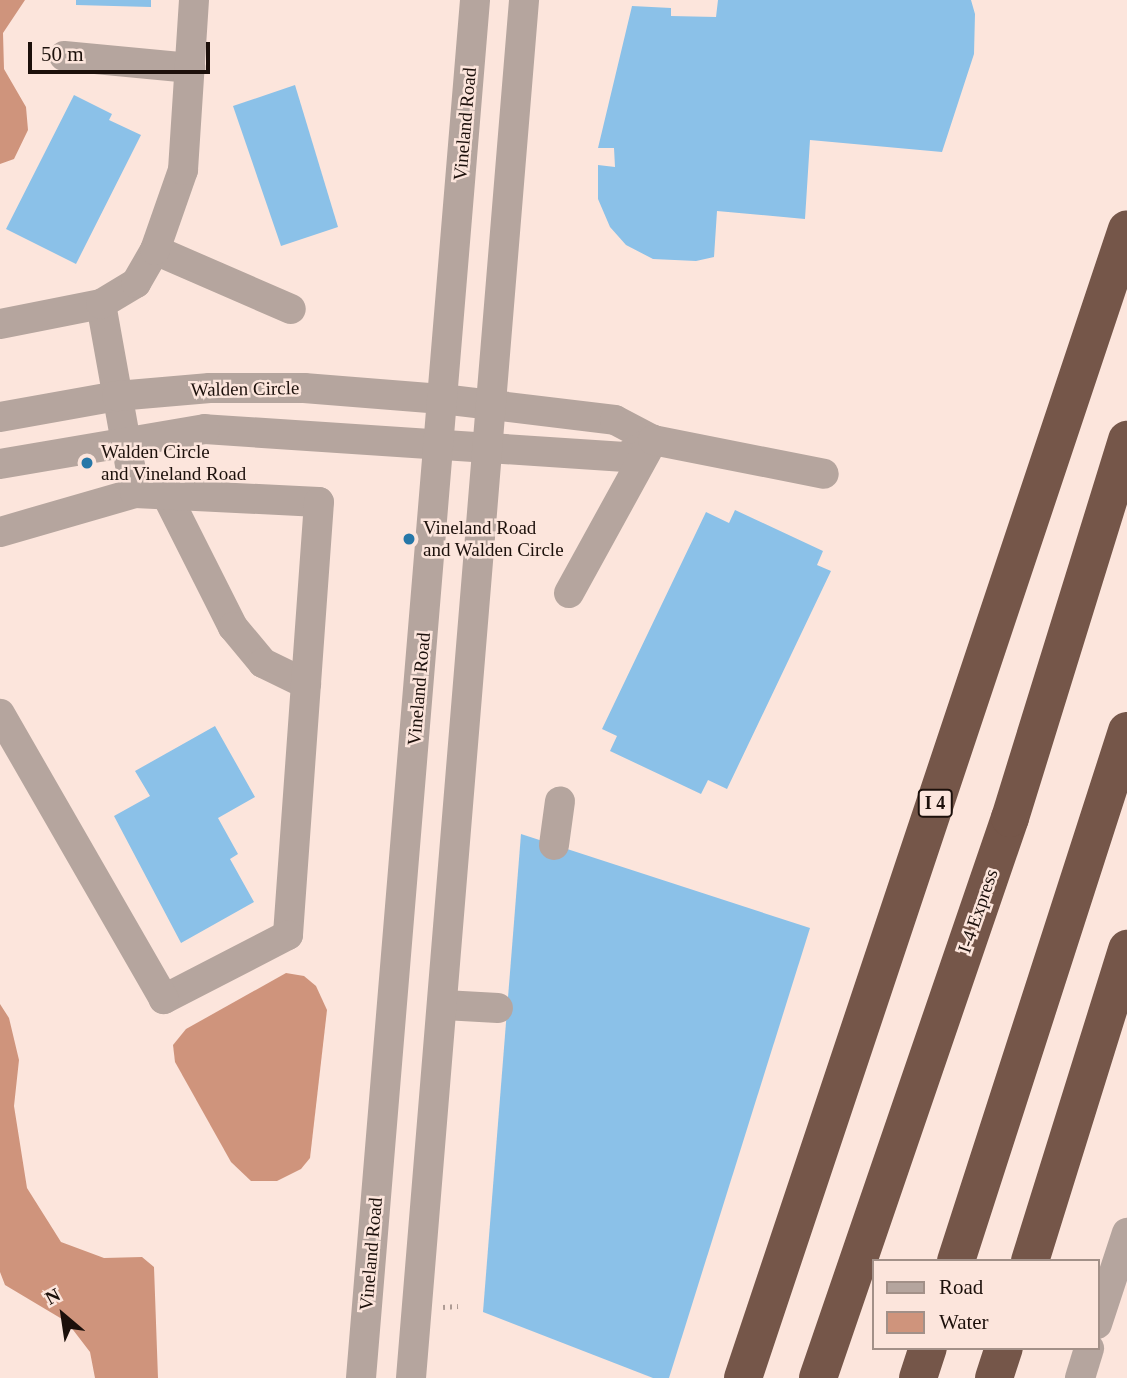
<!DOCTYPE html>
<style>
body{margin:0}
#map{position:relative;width:1127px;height:1378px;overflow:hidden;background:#fce5dc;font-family:Georgia,serif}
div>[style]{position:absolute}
.water>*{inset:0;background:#cf947c}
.building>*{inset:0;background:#8bc1e8}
.path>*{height:4.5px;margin-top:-2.25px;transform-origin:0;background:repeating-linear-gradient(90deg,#ae9b94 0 2px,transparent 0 7px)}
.minor>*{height:30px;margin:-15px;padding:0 15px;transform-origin:15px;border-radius:15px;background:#b5a59e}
.highway>*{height:38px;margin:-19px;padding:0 19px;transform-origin:19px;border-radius:19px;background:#755649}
.dots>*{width:19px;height:19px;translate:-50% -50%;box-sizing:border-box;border:4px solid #fce5dc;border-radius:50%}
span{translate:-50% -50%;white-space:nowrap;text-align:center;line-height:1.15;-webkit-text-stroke:5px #fce5dc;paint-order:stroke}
.shield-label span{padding:2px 5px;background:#fce5dc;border:2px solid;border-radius:5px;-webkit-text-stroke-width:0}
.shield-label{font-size:18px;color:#1c100b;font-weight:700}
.street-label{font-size:19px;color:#1c100b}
.poi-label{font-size:19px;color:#1c100b}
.left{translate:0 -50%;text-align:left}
.legend{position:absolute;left:872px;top:1259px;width:228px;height:91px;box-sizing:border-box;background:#fce5dc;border:2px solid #a29088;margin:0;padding:9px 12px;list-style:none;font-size:21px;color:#1c100b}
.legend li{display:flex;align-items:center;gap:14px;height:35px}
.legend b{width:35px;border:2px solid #a29088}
.north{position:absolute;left:28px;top:1280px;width:70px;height:70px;-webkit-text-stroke:5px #fce5dc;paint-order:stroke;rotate:331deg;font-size:19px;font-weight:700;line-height:28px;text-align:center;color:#1c100b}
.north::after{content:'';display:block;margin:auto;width:24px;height:32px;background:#1c100b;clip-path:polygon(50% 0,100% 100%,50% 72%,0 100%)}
.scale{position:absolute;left:28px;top:42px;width:182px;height:32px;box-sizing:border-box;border:4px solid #1c100b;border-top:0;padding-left:9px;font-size:21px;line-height:24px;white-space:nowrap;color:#1c100b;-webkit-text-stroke:5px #fce5dc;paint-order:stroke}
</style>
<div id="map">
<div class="water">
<i style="clip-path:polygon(0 0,25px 0,3px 33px,4px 69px,26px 107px,28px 130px,14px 159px,0 164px)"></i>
<i style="clip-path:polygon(286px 973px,304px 976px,316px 986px,327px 1010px,310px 1158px,301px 1169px,277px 1181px,251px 1181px,231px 1162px,175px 1062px,173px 1045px,186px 1029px)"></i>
<i style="clip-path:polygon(0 1004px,9px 1018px,19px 1060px,14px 1106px,27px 1188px,61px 1242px,104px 1258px,142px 1257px,154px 1267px,158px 1378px,95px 1378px,90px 1352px,67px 1322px,5px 1285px,0 1272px)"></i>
</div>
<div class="building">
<i style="clip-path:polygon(76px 0,151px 0,151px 7px,76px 5px)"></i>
<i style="clip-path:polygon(718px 0,971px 0,975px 14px,974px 54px,942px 152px,810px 140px,805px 219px,717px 211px,714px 257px,696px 261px,653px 259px,626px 245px,610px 227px,598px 199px,598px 165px,615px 167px,614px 148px,598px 148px,632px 6px,671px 8px,671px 16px,716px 17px)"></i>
<i style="clip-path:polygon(295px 85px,338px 227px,281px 246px,233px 106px)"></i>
<i style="clip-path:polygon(74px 95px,112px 114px,109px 120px,141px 135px,76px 264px,6px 229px)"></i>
<i style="clip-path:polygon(735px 510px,823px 551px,817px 565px,831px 571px,727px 789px,708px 780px,701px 794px,610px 751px,617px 736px,602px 729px,706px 512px,729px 523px)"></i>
<i style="clip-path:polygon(215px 726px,255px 797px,218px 818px,238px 854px,230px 859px,254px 902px,181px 943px,114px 816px,150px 796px,135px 771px)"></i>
<i style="clip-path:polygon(521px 834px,810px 928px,669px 1378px,653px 1378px,483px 1312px)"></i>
</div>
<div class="path">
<i style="left:443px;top:1307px;width:15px;rotate:-4deg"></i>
</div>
<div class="minor">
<i style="left:64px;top:56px;width:127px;rotate:5.4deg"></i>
<i style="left:155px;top:250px;width:148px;rotate:23.5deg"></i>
<i style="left:101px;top:304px;width:192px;rotate:79.8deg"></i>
<i style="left:0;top:324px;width:103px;rotate:-11.2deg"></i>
<i style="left:101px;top:304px;width:41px;rotate:-31deg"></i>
<i style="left:136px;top:283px;width:38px;rotate:-60deg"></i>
<i style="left:155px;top:250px;width:85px;rotate:-70.7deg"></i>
<i style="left:183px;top:170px;width:170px;rotate:-86.3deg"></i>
<i style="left:0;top:417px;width:119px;rotate:-10.2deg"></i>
<i style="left:117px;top:396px;width:93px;rotate:-4.9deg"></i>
<i style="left:210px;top:388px;width:94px"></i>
<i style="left:304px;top:388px;width:138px;rotate:4.6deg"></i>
<i style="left:442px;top:399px;width:174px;rotate:6.9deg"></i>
<i style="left:615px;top:420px;width:43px;rotate:27.8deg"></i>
<i style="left:653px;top:440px;width:33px;rotate:149deg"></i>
<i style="left:625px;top:457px;width:421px;rotate:-176.2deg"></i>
<i style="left:205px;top:429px;width:208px;rotate:170.3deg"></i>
<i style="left:166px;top:494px;width:149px;rotate:63.3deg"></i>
<i style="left:233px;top:627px;width:47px;rotate:50.2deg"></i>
<i style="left:263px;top:663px;width:48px;rotate:26deg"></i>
<i style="left:0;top:532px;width:141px;rotate:-16.1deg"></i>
<i style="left:135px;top:493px;width:184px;rotate:2.8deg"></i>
<i style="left:319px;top:502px;width:434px;rotate:94.1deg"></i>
<i style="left:288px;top:935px;width:140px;rotate:152.7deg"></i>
<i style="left:164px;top:999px;width:329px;rotate:-119.9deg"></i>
<i style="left:569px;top:593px;width:175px;rotate:-61.2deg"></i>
<i style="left:653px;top:440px;width:174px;rotate:11.2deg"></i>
<i style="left:554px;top:845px;width:44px;rotate:-82.2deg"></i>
<i style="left:444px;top:1005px;width:54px;rotate:3.2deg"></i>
<i style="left:1097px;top:1324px;width:96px;rotate:-71.8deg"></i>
<i style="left:361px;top:1378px;width:1383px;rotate:-85.27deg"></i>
<i style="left:411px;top:1378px;width:1383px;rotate:-85.31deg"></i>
<i style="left:1080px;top:1378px;width:31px;rotate:-73deg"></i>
</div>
<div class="highway">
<i style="left:956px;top:1261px;width:557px;rotate:-72.12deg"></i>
<i style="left:1030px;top:1261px;width:327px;rotate:-72.7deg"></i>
<i style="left:743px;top:1378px;width:1211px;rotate:-71.52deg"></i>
<i style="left:818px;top:1378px;width:592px;rotate:-71.08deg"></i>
<i style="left:1010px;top:818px;width:396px;rotate:-72.8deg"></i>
<i style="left:918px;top:1378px;width:32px;rotate:-72deg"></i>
<i style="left:994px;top:1378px;width:32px;rotate:-72deg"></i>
</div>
<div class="dots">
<i style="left:87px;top:463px;background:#2677a8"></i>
<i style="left:409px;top:539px;background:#2677a8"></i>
</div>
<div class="shield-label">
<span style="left:935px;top:803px">I 4</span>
</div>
<div class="street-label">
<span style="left:465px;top:124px;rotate:-85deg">Vineland Road</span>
<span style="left:245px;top:389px;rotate:-1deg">Walden Circle</span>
<span style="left:419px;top:689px;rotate:-85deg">Vineland Road</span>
<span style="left:978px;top:911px;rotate:-71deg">I-4 Express</span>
<span style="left:371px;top:1254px;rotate:-85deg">Vineland Road</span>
</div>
<div class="poi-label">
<span class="left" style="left:101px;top:463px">Walden Circle<br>and Vineland Road</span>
<span class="left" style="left:423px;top:539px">Vineland Road<br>and Walden Circle</span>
</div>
<ul class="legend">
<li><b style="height:9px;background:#b5a59e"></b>Road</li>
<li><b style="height:19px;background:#cf947c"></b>Water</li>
</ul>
<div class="north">N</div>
<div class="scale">50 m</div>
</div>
